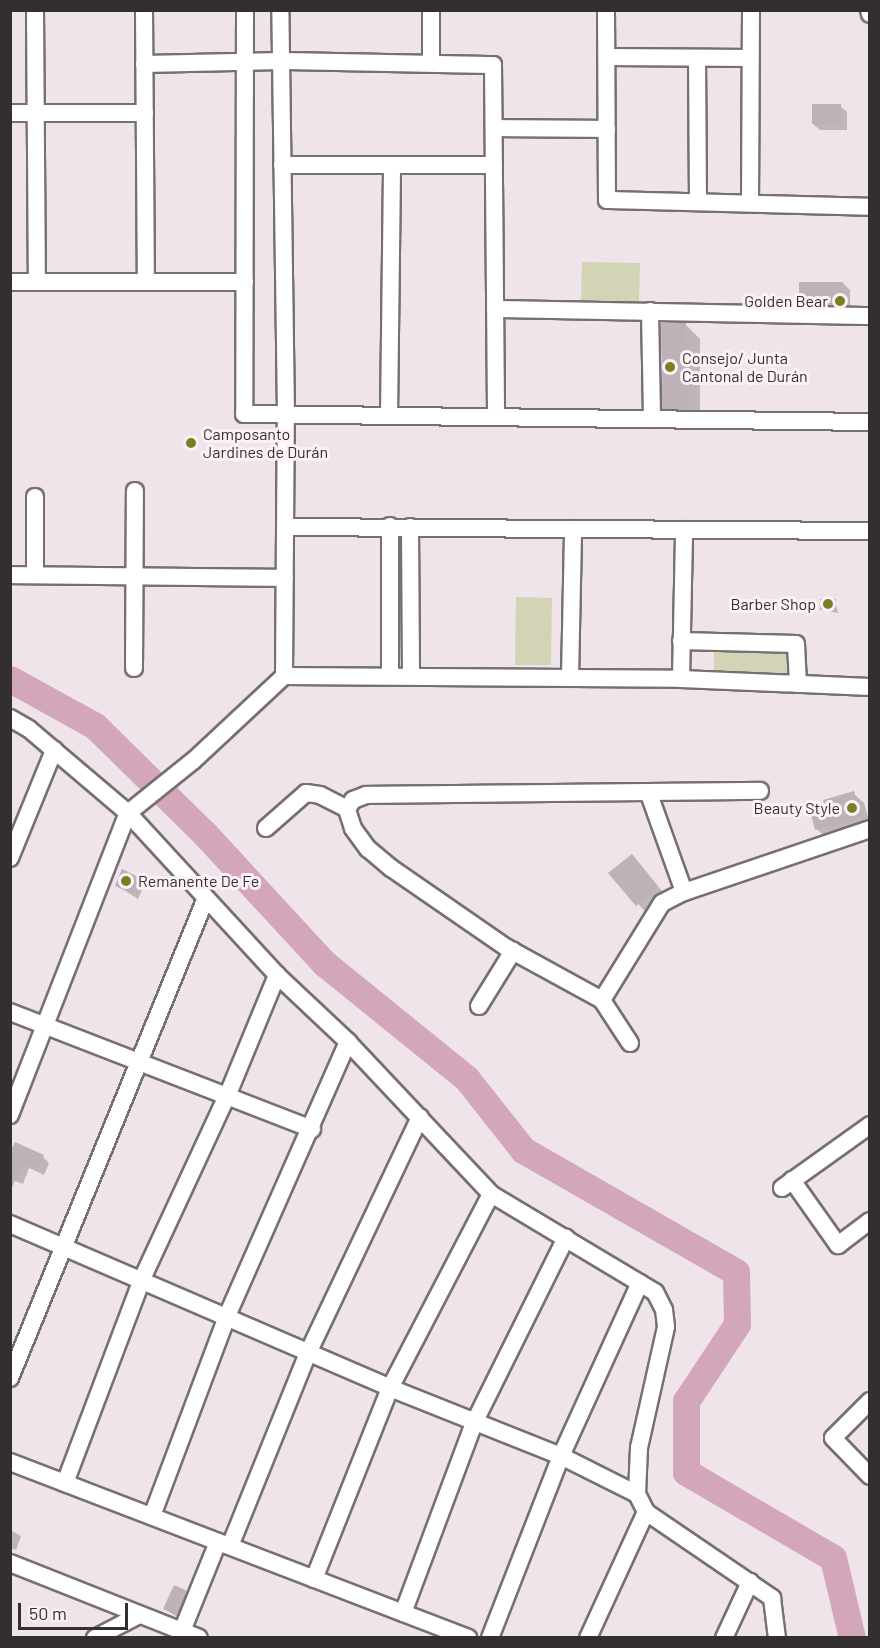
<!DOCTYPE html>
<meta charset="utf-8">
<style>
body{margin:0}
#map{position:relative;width:880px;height:1648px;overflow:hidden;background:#eee4e9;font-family:Barlow,sans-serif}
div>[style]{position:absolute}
.green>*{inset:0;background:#d3d4b5}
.shadow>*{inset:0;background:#0003}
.river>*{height:27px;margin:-13.5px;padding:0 13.5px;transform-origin:13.5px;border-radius:13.5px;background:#d4a6bc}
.building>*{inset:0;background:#bcb2b7}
.roads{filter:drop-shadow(2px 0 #786f73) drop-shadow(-2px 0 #786f73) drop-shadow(0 2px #786f73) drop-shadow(0 -2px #786f73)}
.minor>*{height:16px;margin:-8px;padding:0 8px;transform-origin:8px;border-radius:8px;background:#fff}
.dots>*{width:16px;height:16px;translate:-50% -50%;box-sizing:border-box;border:3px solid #fcf1f6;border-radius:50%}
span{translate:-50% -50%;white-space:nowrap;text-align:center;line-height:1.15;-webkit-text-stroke:6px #fcf1f6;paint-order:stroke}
.poi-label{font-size:16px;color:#332f30}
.right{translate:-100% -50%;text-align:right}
.left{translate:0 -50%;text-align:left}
.frame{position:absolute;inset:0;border:12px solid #332f30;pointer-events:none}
.scale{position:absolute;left:18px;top:1603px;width:110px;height:27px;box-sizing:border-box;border:3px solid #332f30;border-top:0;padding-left:8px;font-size:18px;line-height:21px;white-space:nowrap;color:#332f30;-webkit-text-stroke:4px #fcf1f6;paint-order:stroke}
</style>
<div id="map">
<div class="green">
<i style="clip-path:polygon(582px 262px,640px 263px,639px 302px,581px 301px)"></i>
<i style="clip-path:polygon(516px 597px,552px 598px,551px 665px,515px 665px)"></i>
<i style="clip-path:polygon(714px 648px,797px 650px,796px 674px,714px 673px)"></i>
</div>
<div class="shadow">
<i style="clip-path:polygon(840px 106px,847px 112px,847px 130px,820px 130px,813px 124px)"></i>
<i style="clip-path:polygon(843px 283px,850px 290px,850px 311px,807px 310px,800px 304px)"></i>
<i style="clip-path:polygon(686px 325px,700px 339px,700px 422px,678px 422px,664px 408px)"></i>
<i style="clip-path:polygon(835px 600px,838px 613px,822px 610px)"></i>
<i style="clip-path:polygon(853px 793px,864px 803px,870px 824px,827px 839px,817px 829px,828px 812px)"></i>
<i style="clip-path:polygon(632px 856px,667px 897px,648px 915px,611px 873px)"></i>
<i style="clip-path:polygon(123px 871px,144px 885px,138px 899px,116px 885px)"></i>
<i style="clip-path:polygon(10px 1156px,43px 1157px,49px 1163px,44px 1175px,29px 1168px,23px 1184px,10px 1179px)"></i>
<i style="clip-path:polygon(10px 1530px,21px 1536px,16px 1550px,10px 1548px)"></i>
<i style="clip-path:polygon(186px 1592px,193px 1599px,184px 1621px,165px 1609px)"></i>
</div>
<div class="river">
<i style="left:10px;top:679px;width:97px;rotate:28.9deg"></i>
<i style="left:95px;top:726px;width:154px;rotate:44.5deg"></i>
<i style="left:205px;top:834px;width:176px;rotate:47.3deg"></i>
<i style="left:324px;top:963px;width:184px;rotate:39deg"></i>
<i style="left:467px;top:1079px;width:90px;rotate:51.7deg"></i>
<i style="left:523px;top:1150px;width:245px;rotate:29.8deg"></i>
<i style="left:736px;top:1272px;width:52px;rotate:88.9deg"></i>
<i style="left:737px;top:1324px;width:92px;rotate:123.5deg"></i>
<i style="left:686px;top:1401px;width:71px;rotate:90deg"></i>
<i style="left:686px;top:1472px;width:170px;rotate:30.3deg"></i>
<i style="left:833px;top:1558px;width:82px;rotate:76.6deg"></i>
</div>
<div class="building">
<i style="clip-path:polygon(812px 104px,841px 104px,841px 124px,812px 124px)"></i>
<i style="clip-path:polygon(799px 282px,843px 282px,843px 305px,799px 304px)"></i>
<i style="clip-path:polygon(661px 323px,686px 323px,687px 409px,662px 409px)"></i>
<i style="clip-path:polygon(820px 599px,836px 599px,836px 610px,820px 610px)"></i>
<i style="clip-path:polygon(854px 791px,861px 817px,815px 830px,811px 815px,826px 811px,823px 800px)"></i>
<i style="clip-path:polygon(632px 854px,658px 886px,636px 906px,608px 873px)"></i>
<i style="clip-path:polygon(122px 869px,138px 877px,131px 893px,115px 886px)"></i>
<i style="clip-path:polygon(15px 1142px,44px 1155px,37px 1169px,22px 1163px,11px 1190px,10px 1152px)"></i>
<i style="clip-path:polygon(174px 1585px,187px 1591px,177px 1615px,163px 1609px)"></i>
</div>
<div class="roads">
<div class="minor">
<i style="left:35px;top:10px;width:271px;rotate:89.6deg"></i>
<i style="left:144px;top:10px;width:272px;rotate:89.6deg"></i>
<i style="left:245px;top:10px;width:404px;rotate:90.1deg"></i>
<i style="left:244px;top:414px;width:626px;rotate:0.73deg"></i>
<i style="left:606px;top:10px;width:190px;rotate:89.7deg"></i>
<i style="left:607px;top:200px;width:263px;rotate:1.5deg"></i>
<i style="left:869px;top:10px;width:4px;rotate:76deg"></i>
<i style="left:607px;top:57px;width:143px;rotate:0.4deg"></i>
<i style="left:697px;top:58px;width:144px;rotate:89.6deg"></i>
<i style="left:431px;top:63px;width:53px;rotate:-90deg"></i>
<i style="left:144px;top:64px;width:137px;rotate:-1.3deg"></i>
<i style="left:281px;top:61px;width:212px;rotate:1.1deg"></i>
<i style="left:493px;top:65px;width:352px;rotate:89.5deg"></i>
<i style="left:10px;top:113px;width:135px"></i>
<i style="left:494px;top:128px;width:113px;rotate:0.5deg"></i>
<i style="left:282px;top:165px;width:212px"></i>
<i style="left:750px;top:203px;width:193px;rotate:-89.7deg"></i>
<i style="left:10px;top:282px;width:235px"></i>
<i style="left:495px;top:309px;width:375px;rotate:1.1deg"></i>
<i style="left:650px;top:311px;width:108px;rotate:88.9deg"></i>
<i style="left:389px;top:416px;width:251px;rotate:-89.3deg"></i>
<i style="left:35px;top:497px;width:78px;rotate:90deg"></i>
<i style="left:285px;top:527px;width:585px;rotate:0.39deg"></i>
<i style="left:410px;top:527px;width:149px;rotate:89.6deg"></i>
<i style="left:10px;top:575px;width:275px;rotate:0.6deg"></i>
<i style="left:681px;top:641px;width:115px;rotate:1.5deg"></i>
<i style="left:796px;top:644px;width:40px;rotate:87.1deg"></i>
<i style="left:134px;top:668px;width:177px;rotate:-89.7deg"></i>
<i style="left:284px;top:676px;width:397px;rotate:0.4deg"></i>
<i style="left:681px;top:679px;width:189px;rotate:2.4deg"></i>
<i style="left:390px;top:676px;width:150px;rotate:-90deg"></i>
<i style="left:570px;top:678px;width:149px;rotate:-88.8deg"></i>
<i style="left:681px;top:679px;width:149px;rotate:-88.8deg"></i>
<i style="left:10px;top:718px;width:22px;rotate:30deg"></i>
<i style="left:29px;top:729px;width:130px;rotate:40.3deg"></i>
<i style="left:128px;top:813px;width:220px;rotate:47.4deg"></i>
<i style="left:277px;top:975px;width:98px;rotate:43.3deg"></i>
<i style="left:348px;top:1042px;width:209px;rotate:46.7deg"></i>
<i style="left:491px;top:1194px;width:191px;rotate:30.9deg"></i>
<i style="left:655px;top:1292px;width:20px;rotate:63deg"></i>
<i style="left:664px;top:1310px;width:17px;rotate:83deg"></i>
<i style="left:666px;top:1327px;width:124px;rotate:102.6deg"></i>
<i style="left:639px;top:1448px;width:46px;rotate:92.5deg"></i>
<i style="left:649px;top:794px;width:104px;rotate:70.3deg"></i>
<i style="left:266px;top:828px;width:53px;rotate:-41.2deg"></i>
<i style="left:306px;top:793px;width:14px;rotate:8deg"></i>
<i style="left:320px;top:795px;width:30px;rotate:27deg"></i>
<i style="left:10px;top:858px;width:117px;rotate:-67.8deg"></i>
<i style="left:602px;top:1000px;width:114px;rotate:-58.3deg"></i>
<i style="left:662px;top:903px;width:25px;rotate:-27deg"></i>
<i style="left:684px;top:892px;width:196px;rotate:-18.7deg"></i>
<i style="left:479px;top:1006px;width:65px;rotate:-58.3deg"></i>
<i style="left:10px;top:1012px;width:324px;rotate:21.2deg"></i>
<i style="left:630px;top:1043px;width:51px;rotate:-123.1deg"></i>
<i style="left:602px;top:1000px;width:108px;rotate:-151.3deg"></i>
<i style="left:507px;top:948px;width:141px;rotate:-145.4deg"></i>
<i style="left:391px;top:868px;width:30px;rotate:-140deg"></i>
<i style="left:368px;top:849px;width:26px;rotate:-126deg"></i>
<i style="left:353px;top:828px;width:20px;rotate:-108deg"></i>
<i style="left:347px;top:809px;width:11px;rotate:-56deg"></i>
<i style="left:353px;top:800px;width:14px;rotate:-21deg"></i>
<i style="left:366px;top:795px;width:394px;rotate:-0.6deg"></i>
<i style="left:10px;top:1115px;width:324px;rotate:-68.7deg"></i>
<i style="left:128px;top:813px;width:83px;rotate:-38.7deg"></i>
<i style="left:193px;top:761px;width:125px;rotate:-43deg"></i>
<i style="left:284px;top:676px;width:261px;rotate:-89.6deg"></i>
<i style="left:286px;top:415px;width:405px;rotate:-90.8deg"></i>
<i style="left:792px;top:1180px;width:80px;rotate:54.7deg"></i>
<i style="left:838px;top:1245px;width:40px;rotate:-37deg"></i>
<i style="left:782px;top:1188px;width:108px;rotate:-35.6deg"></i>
<i style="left:10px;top:1224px;width:414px;rotate:23.3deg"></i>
<i style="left:390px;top:1388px;width:184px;rotate:21.7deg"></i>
<i style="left:561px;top:1456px;width:85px;rotate:26.6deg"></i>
<i style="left:637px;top:1494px;width:20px;rotate:63deg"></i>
<i style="left:646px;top:1512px;width:153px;rotate:34.3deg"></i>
<i style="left:772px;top:1598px;width:40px;rotate:82.9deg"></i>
<i style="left:10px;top:1378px;width:518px;rotate:-67.79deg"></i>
<i style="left:870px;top:1401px;width:52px;rotate:135deg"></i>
<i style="left:833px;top:1438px;width:53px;rotate:45.8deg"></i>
<i style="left:10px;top:1462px;width:491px;rotate:21deg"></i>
<i style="left:65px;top:1483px;width:218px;rotate:-69.3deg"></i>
<i style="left:142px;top:1279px;width:204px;rotate:-65.1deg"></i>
<i style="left:228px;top:1094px;width:129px;rotate:-67.6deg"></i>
<i style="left:152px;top:1516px;width:214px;rotate:-69.4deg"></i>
<i style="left:227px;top:1316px;width:300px;rotate:-66.2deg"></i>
<i style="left:230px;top:1546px;width:208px;rotate:-68deg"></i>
<i style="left:308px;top:1353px;width:261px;rotate:-64.6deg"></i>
<i style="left:10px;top:1563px;width:203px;rotate:21.6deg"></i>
<i style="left:314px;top:1579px;width:206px;rotate:-68.3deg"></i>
<i style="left:390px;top:1388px;width:219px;rotate:-62.5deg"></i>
<i style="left:403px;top:1613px;width:203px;rotate:-69.5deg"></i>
<i style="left:474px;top:1423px;width:207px;rotate:-63.6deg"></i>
<i style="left:182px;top:1631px;width:96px;rotate:-68deg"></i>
<i style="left:95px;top:1638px;width:50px;rotate:-27.6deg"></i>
<i style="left:490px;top:1638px;width:195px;rotate:-68.7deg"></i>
<i style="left:561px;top:1456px;width:190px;rotate:-65.5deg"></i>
<i style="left:588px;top:1638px;width:139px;rotate:-65.3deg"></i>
<i style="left:724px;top:1638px;width:62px;rotate:-65.1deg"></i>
</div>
</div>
<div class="dots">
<i style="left:840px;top:301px;background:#7f7d24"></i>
<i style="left:670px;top:367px;background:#7f7d24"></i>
<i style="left:191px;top:443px;background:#7f7d24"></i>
<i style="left:828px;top:604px;background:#7f7d24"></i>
<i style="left:852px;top:808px;background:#7f7d24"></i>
<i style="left:126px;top:881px;background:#7f7d24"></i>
</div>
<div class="poi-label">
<span class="right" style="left:828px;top:301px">Golden Bear</span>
<span class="left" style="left:682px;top:367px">Consejo/ Junta<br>Cantonal de Durán</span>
<span class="left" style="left:203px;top:443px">Camposanto<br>Jardines de Durán</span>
<span class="right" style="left:816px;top:604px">Barber Shop</span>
<span class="right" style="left:840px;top:808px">Beauty Style</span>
<span class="left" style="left:138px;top:881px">Remanente De Fe</span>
</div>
<div class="frame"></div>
<div class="scale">50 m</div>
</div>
